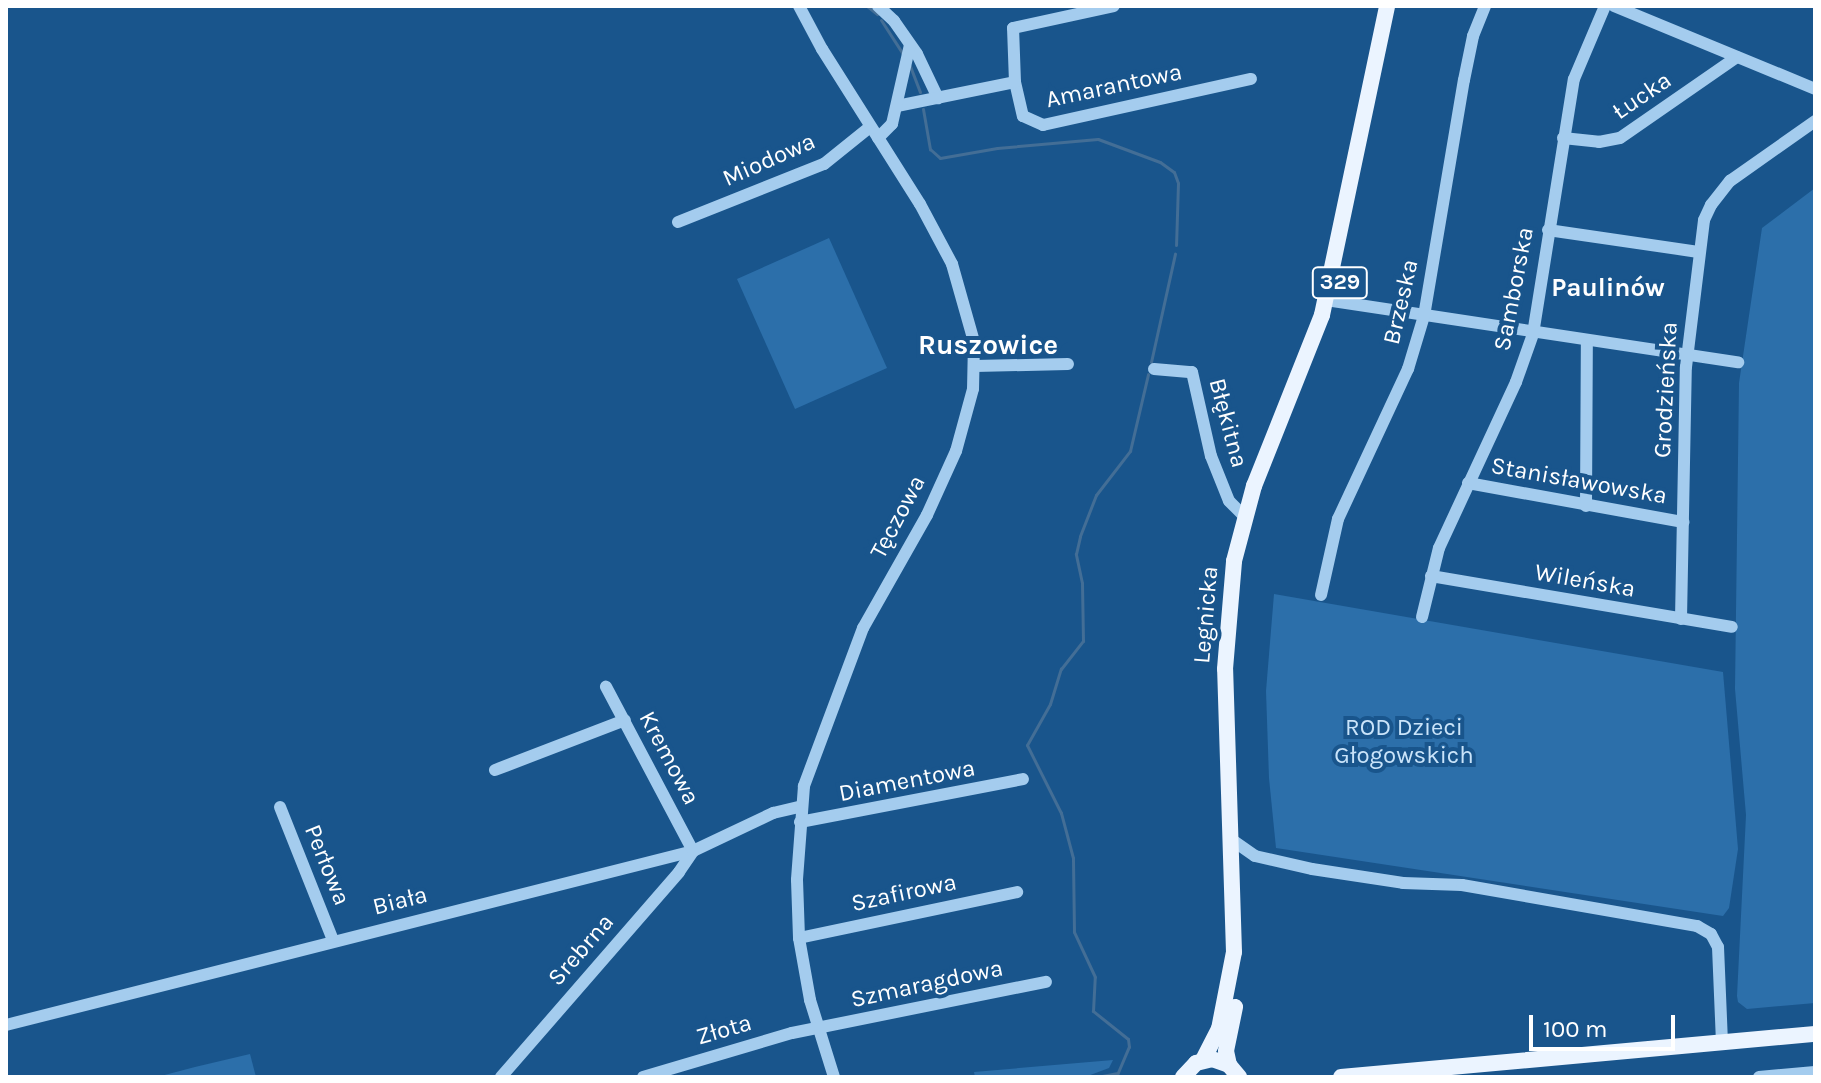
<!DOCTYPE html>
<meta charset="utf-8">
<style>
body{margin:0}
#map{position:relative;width:1821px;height:1083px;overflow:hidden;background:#19558c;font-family:Karla,sans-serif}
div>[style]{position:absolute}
.green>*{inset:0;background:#2c6faa}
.stream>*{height:3px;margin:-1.5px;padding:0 1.5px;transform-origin:1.5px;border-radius:1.5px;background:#436e96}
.minor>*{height:12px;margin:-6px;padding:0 6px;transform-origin:6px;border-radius:6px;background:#a4ccee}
.major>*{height:16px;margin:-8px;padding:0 8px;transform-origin:8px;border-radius:8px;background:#ebf4ff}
span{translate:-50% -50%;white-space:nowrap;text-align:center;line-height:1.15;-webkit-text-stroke:8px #19558c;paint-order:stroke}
.shield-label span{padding:2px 6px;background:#19558c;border:2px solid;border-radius:6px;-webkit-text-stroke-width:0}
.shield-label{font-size:22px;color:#fff;font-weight:700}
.street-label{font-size:24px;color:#fff}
.park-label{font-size:24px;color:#cae4fa}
.neighbourhood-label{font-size:26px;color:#fff;font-weight:700}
.quarter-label{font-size:28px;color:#fff;font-weight:700}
.frame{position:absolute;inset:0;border:8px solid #fff;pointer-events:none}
.scale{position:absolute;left:1529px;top:1015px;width:146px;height:36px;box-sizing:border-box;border:4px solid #fff;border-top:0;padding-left:10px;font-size:24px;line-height:28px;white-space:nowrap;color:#fff;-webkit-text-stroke:6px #19558c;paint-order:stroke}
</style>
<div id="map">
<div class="green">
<i style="clip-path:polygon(1815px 188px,1815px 1003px,1747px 1009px,1738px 1002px,1737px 996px,1746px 815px,1735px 689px,1739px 383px,1762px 228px)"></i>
<i style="clip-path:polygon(829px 238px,887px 368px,795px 409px,737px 279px)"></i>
<i style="clip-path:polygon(1274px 594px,1723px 672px,1738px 849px,1729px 908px,1723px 916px,1276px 848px,1269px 778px,1266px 691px)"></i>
<i style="clip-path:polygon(250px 1054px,256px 1077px,157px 1077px,195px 1067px)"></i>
<i style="clip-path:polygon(1113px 1060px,1109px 1068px,1085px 1077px,975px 1077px,974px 1072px)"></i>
</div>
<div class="stream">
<i style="left:867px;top:6px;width:13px;rotate:39deg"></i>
<i style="left:881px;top:20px;width:40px;rotate:57.1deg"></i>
<i style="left:910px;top:66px;width:28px;rotate:69deg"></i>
<i style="left:923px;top:109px;width:41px;rotate:80.1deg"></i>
<i style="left:930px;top:149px;width:13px;rotate:42deg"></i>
<i style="left:940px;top:158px;width:58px;rotate:-10deg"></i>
<i style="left:997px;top:148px;width:101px;rotate:-5.1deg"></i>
<i style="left:1098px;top:139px;width:66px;rotate:20.4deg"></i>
<i style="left:1160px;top:162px;width:17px;rotate:36deg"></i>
<i style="left:1174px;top:172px;width:12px;rotate:70deg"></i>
<i style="left:1178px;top:183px;width:62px;rotate:91.8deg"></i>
<i style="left:1151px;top:362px;width:111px;rotate:-77.5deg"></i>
<i style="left:1097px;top:1077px;width:21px;rotate:-11deg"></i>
<i style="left:1116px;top:1077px;width:33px;rotate:-67deg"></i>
<i style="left:1129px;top:1047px;width:8px;rotate:-97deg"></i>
<i style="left:1128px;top:1039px;width:45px;rotate:-141.3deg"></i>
<i style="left:1093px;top:1011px;width:34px;rotate:-87deg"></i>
<i style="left:1095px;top:977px;width:50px;rotate:-115deg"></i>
<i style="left:1074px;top:932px;width:74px;rotate:-90.8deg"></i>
<i style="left:1073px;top:858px;width:47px;rotate:-104.9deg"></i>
<i style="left:1061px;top:813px;width:76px;rotate:-116.6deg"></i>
<i style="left:1027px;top:745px;width:47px;rotate:-60.7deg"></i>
<i style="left:1050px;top:704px;width:37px;rotate:-73deg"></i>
<i style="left:1061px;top:669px;width:36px;rotate:-52deg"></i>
<i style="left:1083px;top:641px;width:58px;rotate:-91deg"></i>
<i style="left:1082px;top:583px;width:30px;rotate:-102deg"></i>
<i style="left:1076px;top:554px;width:18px;rotate:-77deg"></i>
<i style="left:1080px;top:536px;width:44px;rotate:-68.7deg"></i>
<i style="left:1096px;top:495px;width:56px;rotate:-52.3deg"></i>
<i style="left:1130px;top:451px;width:79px;rotate:-76.8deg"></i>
</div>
<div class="minor">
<i style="left:799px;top:6px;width:49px;rotate:61.9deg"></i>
<i style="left:822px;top:49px;width:183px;rotate:57.7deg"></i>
<i style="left:920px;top:204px;width:68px;rotate:61.9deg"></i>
<i style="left:952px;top:264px;width:81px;rotate:74.2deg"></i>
<i style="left:974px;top:342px;width:47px;rotate:91.2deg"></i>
<i style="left:973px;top:389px;width:64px;rotate:105.3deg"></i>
<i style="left:956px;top:451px;width:70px;rotate:114.4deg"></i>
<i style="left:927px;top:515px;width:130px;rotate:119.5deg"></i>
<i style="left:863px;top:628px;width:169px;rotate:110.5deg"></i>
<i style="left:804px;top:786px;width:94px;rotate:94.3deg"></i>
<i style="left:797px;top:880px;width:58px;rotate:88deg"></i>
<i style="left:799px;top:938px;width:63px;rotate:79.9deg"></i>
<i style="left:810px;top:1000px;width:81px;rotate:72.7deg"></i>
<i style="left:878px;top:6px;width:22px;rotate:43deg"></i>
<i style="left:894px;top:21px;width:40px;rotate:55.1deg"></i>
<i style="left:917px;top:54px;width:49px;rotate:64.5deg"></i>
<i style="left:1614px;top:6px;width:217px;rotate:22.4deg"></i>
<i style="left:1015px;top:82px;width:35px;rotate:77deg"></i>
<i style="left:1023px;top:116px;width:22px;rotate:24deg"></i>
<i style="left:1043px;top:125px;width:213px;rotate:-12.5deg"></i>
<i style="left:897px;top:106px;width:120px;rotate:-11.5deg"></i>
<i style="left:1015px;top:82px;width:54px;rotate:-92.1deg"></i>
<i style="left:1013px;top:28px;width:103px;rotate:-12.3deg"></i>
<i style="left:878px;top:138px;width:20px;rotate:-45deg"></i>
<i style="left:892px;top:124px;width:81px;rotate:-77.2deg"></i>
<i style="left:1563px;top:138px;width:36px;rotate:6deg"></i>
<i style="left:1599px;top:142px;width:21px;rotate:-11deg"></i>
<i style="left:1620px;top:138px;width:142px;rotate:-34.7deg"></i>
<i style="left:678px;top:222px;width:157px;rotate:-21.7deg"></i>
<i style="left:824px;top:164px;width:59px;rotate:-38.8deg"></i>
<i style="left:1548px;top:230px;width:152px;rotate:8.3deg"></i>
<i style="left:1326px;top:300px;width:417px;rotate:8.6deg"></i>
<i style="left:975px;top:366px;width:93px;rotate:-1.2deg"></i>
<i style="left:1154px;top:369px;width:38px;rotate:5deg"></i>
<i style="left:1192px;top:372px;width:86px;rotate:77.3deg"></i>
<i style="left:1211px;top:456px;width:48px;rotate:68.2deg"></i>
<i style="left:1229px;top:501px;width:21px;rotate:45deg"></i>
<i style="left:1468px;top:483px;width:219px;rotate:10.3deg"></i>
<i style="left:1586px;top:506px;width:165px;rotate:-89.7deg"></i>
<i style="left:1431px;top:576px;width:305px;rotate:9.6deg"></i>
<i style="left:1321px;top:595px;width:78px;rotate:-77.4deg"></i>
<i style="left:1338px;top:519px;width:166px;rotate:-65deg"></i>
<i style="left:1408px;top:369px;width:55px;rotate:-73.2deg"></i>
<i style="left:1424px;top:316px;width:239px;rotate:-80.4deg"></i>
<i style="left:1464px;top:80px;width:45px;rotate:-78.4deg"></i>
<i style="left:1473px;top:36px;width:32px;rotate:-68deg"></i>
<i style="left:1422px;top:617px;width:71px;rotate:-76.2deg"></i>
<i style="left:1439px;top:548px;width:183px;rotate:-65.1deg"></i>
<i style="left:1516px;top:382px;width:51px;rotate:-70.5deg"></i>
<i style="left:1533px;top:334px;width:258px;rotate:-80.9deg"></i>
<i style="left:1574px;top:79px;width:79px;rotate:-67deg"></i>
<i style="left:1681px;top:619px;width:252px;rotate:-88.9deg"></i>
<i style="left:1686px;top:367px;width:148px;rotate:-83deg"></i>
<i style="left:1704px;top:220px;width:17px;rotate:-65deg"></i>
<i style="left:1711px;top:205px;width:31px;rotate:-52deg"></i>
<i style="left:1730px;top:181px;width:104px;rotate:-35.2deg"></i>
<i style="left:495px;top:770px;width:139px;rotate:-21deg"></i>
<i style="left:280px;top:807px;width:143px;rotate:68.3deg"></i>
<i style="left:800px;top:822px;width:227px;rotate:-10.9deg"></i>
<i style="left:1235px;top:842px;width:24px;rotate:35deg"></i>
<i style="left:1255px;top:856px;width:58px;rotate:12.8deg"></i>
<i style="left:1312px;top:869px;width:92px;rotate:8.7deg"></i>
<i style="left:1403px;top:883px;width:59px;rotate:1.9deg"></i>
<i style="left:1462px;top:885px;width:239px;rotate:9.9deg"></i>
<i style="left:1697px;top:926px;width:16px;rotate:30deg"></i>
<i style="left:1711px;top:934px;width:15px;rotate:62deg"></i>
<i style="left:1718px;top:947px;width:96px;rotate:87.6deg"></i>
<i style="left:799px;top:938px;width:223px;rotate:-11.9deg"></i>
<i style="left:6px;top:1025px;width:709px;rotate:-14.21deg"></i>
<i style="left:693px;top:851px;width:89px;rotate:-25.4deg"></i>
<i style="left:773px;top:813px;width:28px;rotate:-13deg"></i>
<i style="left:501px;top:1077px;width:271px;rotate:-49deg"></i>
<i style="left:679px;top:872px;width:25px;rotate:-56deg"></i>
<i style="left:693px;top:851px;width:186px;rotate:-117.9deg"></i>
<i style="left:643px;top:1077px;width:155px;rotate:-16.5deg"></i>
<i style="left:792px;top:1033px;width:259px;rotate:-11.4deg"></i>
<i style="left:1759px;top:1077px;width:56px;rotate:-5.1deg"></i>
</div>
<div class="major">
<i style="left:1203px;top:1060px;width:35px;rotate:-63deg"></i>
<i style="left:1219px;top:1029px;width:78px;rotate:-79deg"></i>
<i style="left:1234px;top:952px;width:283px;rotate:-91.8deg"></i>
<i style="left:1225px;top:669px;width:108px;rotate:-85.2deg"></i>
<i style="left:1234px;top:561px;width:78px;rotate:-75.1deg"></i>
<i style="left:1254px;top:486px;width:184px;rotate:-68.3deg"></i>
<i style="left:1322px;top:315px;width:316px;rotate:-78.1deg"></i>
<i style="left:1229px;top:1065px;width:14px;rotate:-102deg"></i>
<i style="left:1226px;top:1051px;width:45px;rotate:-78.4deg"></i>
<i style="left:1183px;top:1077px;width:19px;rotate:-47deg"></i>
<i style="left:1196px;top:1063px;width:16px;rotate:-14deg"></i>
<i style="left:1212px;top:1059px;width:18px;rotate:19deg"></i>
<i style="left:1229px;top:1065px;width:16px;rotate:50deg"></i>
<i style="left:1341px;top:1077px;width:476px;rotate:-5.2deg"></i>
</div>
<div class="shield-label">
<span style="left:1340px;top:283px">329</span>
</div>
<div class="street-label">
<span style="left:1114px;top:86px;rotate:-12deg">Amarantowa</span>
<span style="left:1642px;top:96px;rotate:-34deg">Łucka</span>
<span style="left:769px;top:160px;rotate:-24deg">Miodowa</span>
<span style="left:1514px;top:289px;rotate:-79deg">Samborska</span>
<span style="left:1401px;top:302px;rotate:-77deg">Brzeska</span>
<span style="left:1666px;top:390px;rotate:-87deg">Grodzieńska</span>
<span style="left:1228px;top:423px;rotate:75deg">Błękitna</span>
<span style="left:1579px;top:481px;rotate:10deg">Stanisławowska</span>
<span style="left:898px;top:517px;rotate:-62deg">Tęczowa</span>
<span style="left:1585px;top:581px;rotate:10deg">Wileńska</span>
<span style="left:1206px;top:615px;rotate:-85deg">Legnicka</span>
<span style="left:669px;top:758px;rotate:62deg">Kremowa</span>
<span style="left:907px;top:781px;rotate:-11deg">Diamentowa</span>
<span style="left:327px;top:865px;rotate:68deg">Perłowa</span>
<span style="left:904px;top:893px;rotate:-12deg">Szafirowa</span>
<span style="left:400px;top:901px;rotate:-14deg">Biała</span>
<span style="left:581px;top:950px;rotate:-49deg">Srebrna</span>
<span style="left:927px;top:984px;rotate:-12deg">Szmaragdowa</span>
<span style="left:724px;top:1030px;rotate:-16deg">Złota</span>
</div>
<div class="park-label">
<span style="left:1404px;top:742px">ROD Dzieci<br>Głogowskich</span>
</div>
<div class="neighbourhood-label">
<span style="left:1608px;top:288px">Paulinów</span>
</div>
<div class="quarter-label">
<span style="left:988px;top:345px">Ruszowice</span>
</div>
<div class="frame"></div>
<div class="scale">100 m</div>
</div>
